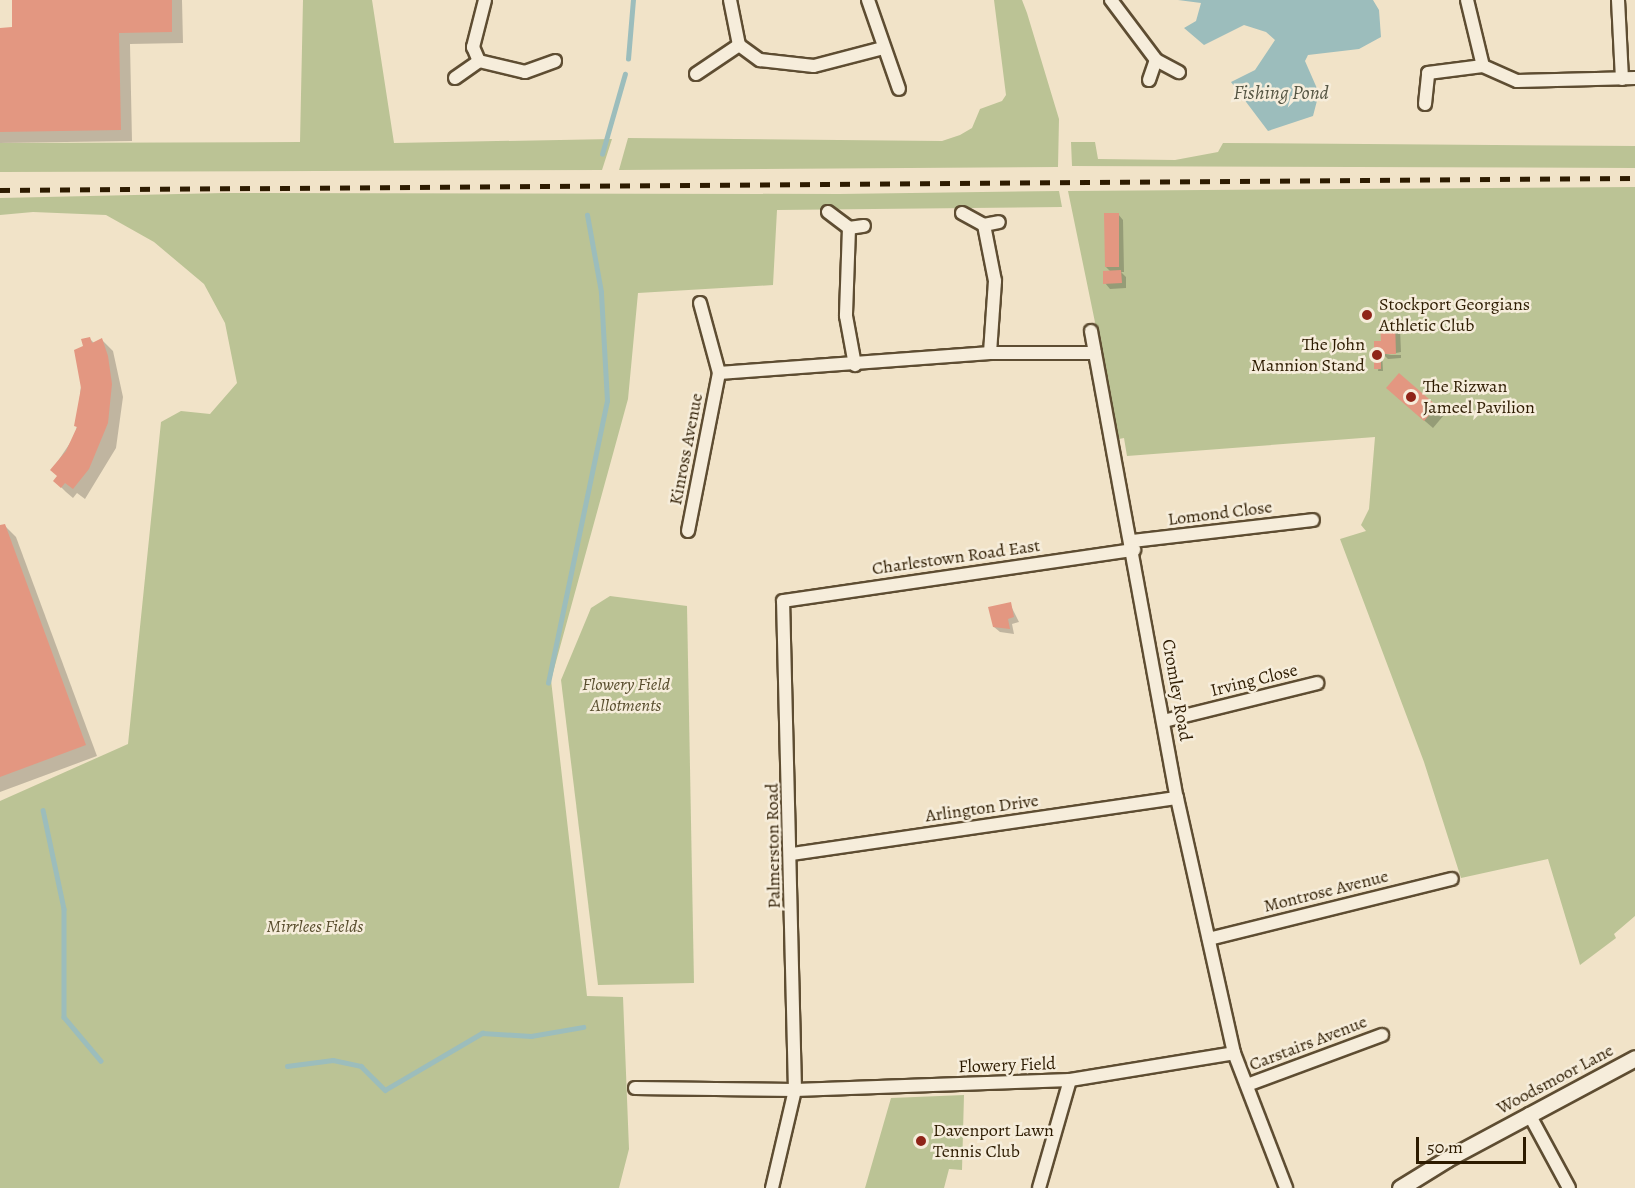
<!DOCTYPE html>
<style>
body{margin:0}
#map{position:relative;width:1635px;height:1188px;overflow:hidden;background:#f1e3c8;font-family:Alegreya,serif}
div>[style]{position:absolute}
.green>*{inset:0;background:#bbc395}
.water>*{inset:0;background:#9cbdbc}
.shadow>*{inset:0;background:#0003}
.stream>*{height:4.5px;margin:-2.25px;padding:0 2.25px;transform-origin:2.25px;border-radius:2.25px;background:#9cbdbc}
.building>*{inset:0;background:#e39781}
.roads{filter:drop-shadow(2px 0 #5e4d32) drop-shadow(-2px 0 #5e4d32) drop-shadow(0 2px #5e4d32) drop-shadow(0 -2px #5e4d32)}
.minor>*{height:12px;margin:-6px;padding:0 6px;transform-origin:6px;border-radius:6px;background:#f6eddb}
.tertiary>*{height:15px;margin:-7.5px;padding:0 7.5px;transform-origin:7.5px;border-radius:7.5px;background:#f6eddb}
.rail>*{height:4.5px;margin-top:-2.25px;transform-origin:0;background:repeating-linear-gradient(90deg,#2d1b00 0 10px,transparent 0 20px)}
.dots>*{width:16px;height:16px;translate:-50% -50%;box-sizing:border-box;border:3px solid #f6eddb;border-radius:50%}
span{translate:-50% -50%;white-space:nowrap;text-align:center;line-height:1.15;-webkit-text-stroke:5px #f6eddb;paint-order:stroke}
.poi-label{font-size:18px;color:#2d1b00}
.left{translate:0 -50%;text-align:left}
.right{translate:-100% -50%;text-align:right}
.street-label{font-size:18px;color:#2d1b00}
.park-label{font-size:18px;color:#584d2d;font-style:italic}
.water-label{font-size:20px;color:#545442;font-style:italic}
.scale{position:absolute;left:1416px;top:1137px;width:110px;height:27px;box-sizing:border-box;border:3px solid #2d1b00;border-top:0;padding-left:8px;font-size:18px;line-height:21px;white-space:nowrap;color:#2d1b00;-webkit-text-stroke:4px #f6eddb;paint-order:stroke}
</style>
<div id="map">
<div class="green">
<i style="clip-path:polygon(303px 0,372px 0,394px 143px,612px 139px,602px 170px,0 172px,0 143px,300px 142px)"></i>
<i style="clip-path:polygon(994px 0,1022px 0,1027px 13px,1059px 119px,1058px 167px,619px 170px,628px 138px,942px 141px,960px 135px,972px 128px,980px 109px,1002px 101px,1006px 95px)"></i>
<i style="clip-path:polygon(1071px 142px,1095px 142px,1098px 159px,1175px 160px,1218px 152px,1223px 143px,1635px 146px,1635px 168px,1072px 166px)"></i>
<i style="clip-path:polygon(1635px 187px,1635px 916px,1614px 934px,1616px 938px,1580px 965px,1548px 859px,1461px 878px,1424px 762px,1340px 539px,1366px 531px,1361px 525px,1369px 509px,1375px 437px,1127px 456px,1124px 438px,1119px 439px,1068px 191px)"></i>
<i style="clip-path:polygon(1059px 191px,1062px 207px,777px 210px,773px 285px,638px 293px,628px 399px,551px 680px,587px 996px,623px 997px,629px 1149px,619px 1188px,0 1188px,0 801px,128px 744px,161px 422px,181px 411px,210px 414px,237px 383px,225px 323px,204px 284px,154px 242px,106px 215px,33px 212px,0 215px,0 198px,224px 193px,839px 194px)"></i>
<i style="clip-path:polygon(610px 596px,687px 606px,694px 983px,598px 985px,561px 680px,591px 608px)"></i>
<i style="clip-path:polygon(964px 1095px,962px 1170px,949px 1169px,944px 1188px,865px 1188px,891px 1098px)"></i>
</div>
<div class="water">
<i style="clip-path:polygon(1178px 0,1373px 0,1379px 10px,1381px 37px,1359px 49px,1308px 55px,1305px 61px,1319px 93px,1313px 116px,1268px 131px,1231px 82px,1255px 70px,1275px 40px,1266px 32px,1244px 25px,1204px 45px,1184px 28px,1196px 21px,1201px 3px)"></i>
</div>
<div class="shadow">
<i style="clip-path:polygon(13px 0,182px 0,183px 43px,130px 44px,132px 141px,0 143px,0 29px,14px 29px)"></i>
<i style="clip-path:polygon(1118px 214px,1123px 220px,1124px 272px,1121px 272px,1126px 277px,1126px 288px,1110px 289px,1105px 283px,1111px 272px,1106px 267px)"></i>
<i style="clip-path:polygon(1394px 322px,1400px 328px,1401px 352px,1386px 355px,1401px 355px,1401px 358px,1388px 359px,1382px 353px,1383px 371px,1378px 371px,1382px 343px)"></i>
<i style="clip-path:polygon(89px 338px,94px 343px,102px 340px,113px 351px,123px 397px,116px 448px,85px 499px,77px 493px,73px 498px,66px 492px,55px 481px,58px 476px,52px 470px,76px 434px,85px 347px)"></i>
<i style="clip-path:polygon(1396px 396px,1436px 407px,1444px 415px,1433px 428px)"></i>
<i style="clip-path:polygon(4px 525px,16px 537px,97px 756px,0 792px,0 527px)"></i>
<i style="clip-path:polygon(1010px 604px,1019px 622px,1012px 624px,1014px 634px,1000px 632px,994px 627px)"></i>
</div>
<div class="stream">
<i style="left:628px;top:59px;width:59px;rotate:-85.2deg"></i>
<i style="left:602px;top:154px;width:83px;rotate:-74deg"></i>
<i style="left:548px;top:683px;width:288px;rotate:-78.2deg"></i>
<i style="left:607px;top:401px;width:109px;rotate:-93.2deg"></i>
<i style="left:601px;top:292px;width:78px;rotate:-100.3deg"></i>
<i style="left:43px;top:810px;width:101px;rotate:78deg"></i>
<i style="left:64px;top:909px;width:108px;rotate:90deg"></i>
<i style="left:64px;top:1017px;width:57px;rotate:49.9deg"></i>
<i style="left:287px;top:1066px;width:46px;rotate:-7.4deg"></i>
<i style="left:333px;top:1060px;width:29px;rotate:12deg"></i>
<i style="left:361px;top:1066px;width:34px;rotate:45deg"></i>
<i style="left:385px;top:1090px;width:113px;rotate:-30.4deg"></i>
<i style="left:482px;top:1033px;width:49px;rotate:3.5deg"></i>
<i style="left:531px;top:1036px;width:53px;rotate:-9.8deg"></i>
</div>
<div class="building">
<i style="clip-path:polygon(12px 0,172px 0,172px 32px,119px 33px,121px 130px,0 132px,0 28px,12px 27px)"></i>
<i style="clip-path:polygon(1104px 213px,1119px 213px,1119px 267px,1105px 267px)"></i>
<i style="clip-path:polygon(1121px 270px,1122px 283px,1103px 284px,1103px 271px)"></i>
<i style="clip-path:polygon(1380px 321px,1395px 321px,1396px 354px,1381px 354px,1381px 369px,1374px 369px,1374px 341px,1381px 341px)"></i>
<i style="clip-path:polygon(90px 337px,92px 343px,102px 338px,108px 356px,112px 384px,108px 423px,89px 469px,73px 489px,65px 483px,61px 488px,53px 481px,57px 476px,50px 470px,66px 451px,77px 427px,74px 426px,81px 388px,74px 350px,83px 346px,81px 339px)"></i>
<i style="clip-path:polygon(1399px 373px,1437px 406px,1424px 421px,1386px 388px)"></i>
<i style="clip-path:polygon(5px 524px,86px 745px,0 777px,0 525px)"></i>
<i style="clip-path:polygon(1011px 602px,1014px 617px,1008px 619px,1010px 629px,993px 627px,988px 607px)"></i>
</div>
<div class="roads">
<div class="minor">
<i style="left:485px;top:0;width:49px;rotate:104.3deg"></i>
<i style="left:473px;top:47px;width:15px;rotate:67deg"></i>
<i style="left:479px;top:61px;width:47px;rotate:13.4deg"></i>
<i style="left:525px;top:72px;width:32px;rotate:-20deg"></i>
<i style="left:730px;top:0;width:46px;rotate:78.7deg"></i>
<i style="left:739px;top:45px;width:26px;rotate:36deg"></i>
<i style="left:760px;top:60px;width:54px;rotate:6.3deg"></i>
<i style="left:814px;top:66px;width:71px;rotate:-14.6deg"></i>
<i style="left:868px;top:0;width:94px;rotate:70.8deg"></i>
<i style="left:1111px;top:0;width:75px;rotate:53.1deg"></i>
<i style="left:1156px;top:60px;width:26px;rotate:28deg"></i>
<i style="left:1467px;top:0;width:68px;rotate:76.4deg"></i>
<i style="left:1483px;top:66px;width:37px;rotate:24deg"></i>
<i style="left:1517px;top:81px;width:118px;rotate:-1.5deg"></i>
<i style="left:1618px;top:0;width:79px;rotate:87.1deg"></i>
<i style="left:696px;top:74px;width:52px;rotate:-34deg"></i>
<i style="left:455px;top:78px;width:29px;rotate:-35deg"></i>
<i style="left:1149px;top:80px;width:21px;rotate:-71deg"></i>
<i style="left:1425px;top:104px;width:31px;rotate:-84deg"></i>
<i style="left:1428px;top:73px;width:55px;rotate:-7.3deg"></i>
<i style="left:828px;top:212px;width:26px;rotate:37deg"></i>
<i style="left:849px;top:228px;width:15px;rotate:-8deg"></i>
<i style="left:962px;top:213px;width:25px;rotate:29deg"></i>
<i style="left:984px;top:225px;width:15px;rotate:-11deg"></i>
<i style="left:984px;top:225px;width:57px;rotate:78.9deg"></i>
<i style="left:995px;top:281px;width:72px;rotate:94deg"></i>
<i style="left:849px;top:228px;width:88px;rotate:92deg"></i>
<i style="left:846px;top:316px;width:50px;rotate:79.6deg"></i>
<i style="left:700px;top:303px;width:73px;rotate:74.8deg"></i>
<i style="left:1091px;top:331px;width:475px;rotate:79.6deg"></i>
<i style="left:1177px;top:798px;width:261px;rotate:77.4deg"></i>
<i style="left:688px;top:531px;width:161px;rotate:-78.9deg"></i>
<i style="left:719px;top:373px;width:272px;rotate:-4.2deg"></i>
<i style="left:990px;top:353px;width:105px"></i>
<i style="left:1132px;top:541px;width:182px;rotate:-6.6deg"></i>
<i style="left:1164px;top:721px;width:158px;rotate:-13.9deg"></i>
<i style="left:792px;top:854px;width:389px;rotate:-8.3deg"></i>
<i style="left:1209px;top:939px;width:250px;rotate:-13.9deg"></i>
<i style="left:1247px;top:1085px;width:144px;rotate:-20.3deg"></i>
<i style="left:635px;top:1088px;width:160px;rotate:0.7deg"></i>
<i style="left:795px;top:1090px;width:275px;rotate:-2.1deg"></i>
<i style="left:1070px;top:1080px;width:166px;rotate:-9.3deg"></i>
<i style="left:1234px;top:1053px;width:145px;rotate:68.9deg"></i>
<i style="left:1529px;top:1114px;width:84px;rotate:61.6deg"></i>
<i style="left:772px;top:1188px;width:101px;rotate:-76.8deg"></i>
<i style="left:795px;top:1090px;width:489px;rotate:-91.4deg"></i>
<i style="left:783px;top:601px;width:355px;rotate:-8.3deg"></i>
<i style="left:1039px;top:1188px;width:112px;rotate:-74deg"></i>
</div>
<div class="tertiary">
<i style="left:1400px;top:1188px;width:55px;rotate:-31.7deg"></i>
<i style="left:1447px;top:1159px;width:213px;rotate:-28.2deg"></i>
</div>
</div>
<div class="rail">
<i style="left:0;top:190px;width:1635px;rotate:-0.42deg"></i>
</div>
<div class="dots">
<i style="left:1367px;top:315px;background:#8f2418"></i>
<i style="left:1377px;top:355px;background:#8f2418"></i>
<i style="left:1411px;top:397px;background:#8f2418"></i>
<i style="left:921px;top:1141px;background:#8f2418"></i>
</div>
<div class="poi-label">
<span class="left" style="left:1379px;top:315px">Stockport Georgians<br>Athletic Club</span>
<span class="right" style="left:1365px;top:355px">The John<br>Mannion Stand</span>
<span class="left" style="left:1423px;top:397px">The Rizwan<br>Jameel Pavilion</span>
<span class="left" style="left:933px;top:1141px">Davenport Lawn<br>Tennis Club</span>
</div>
<div class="street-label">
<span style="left:686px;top:449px;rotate:-79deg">Kinross Avenue</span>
<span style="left:1220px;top:513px;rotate:-7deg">Lomond Close</span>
<span style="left:956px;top:557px;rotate:-8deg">Charlestown Road East</span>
<span style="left:1254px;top:680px;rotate:-14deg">Irving Close</span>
<span style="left:1177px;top:690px;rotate:80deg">Cromley Road</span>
<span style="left:982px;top:808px;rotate:-8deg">Arlington Drive</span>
<span style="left:773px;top:846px;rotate:-91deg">Palmerston Road</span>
<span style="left:1326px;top:891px;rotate:-14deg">Montrose Avenue</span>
<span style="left:1308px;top:1043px;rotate:-21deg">Carstairs Avenue</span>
<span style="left:1007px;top:1065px;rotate:-2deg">Flowery Field</span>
<span style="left:1555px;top:1079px;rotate:-28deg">Woodsmoor Lane</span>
</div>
<div class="park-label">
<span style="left:626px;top:695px">Flowery Field<br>Allotments</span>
<span style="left:315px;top:926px">Mirrlees Fields</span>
</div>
<div class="water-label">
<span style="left:1281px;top:92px">Fishing Pond</span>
</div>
<div class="scale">50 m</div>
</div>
